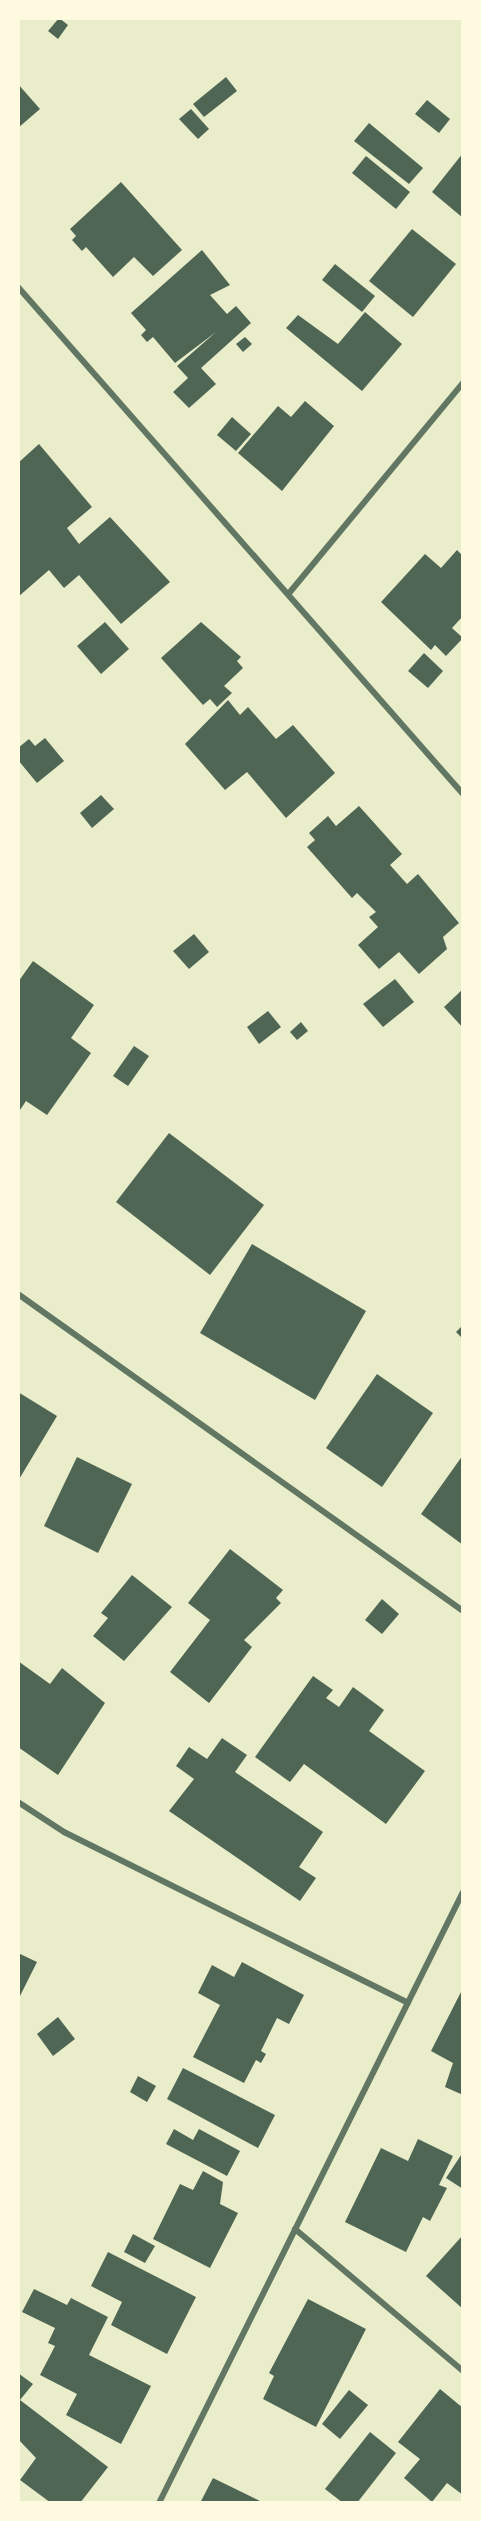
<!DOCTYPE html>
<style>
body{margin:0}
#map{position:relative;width:481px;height:2521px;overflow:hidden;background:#e9edc9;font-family:Cabin,sans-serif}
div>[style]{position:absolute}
.building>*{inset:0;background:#4f6655}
.minor>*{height:6px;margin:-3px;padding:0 3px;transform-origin:3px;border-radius:3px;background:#617663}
span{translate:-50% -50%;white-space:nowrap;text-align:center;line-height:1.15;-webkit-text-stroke:6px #fefae0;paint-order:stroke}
.frame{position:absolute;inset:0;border:20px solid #fefae0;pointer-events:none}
</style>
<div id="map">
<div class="building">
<i style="clip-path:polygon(59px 18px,68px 25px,58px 39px,48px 31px)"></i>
<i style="clip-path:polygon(226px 77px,237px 91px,204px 117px,193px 104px)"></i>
<i style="clip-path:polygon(18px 84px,40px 109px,18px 128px)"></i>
<i style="clip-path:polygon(427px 100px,450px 119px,439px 133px,415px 114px)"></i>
<i style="clip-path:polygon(191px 109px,209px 129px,198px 139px,179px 119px)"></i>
<i style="clip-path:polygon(369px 123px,423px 168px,409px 184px,354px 141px)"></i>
<i style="clip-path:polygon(463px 153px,463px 218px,432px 192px)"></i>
<i style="clip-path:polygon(366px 156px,410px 192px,396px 209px,352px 173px)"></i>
<i style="clip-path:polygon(121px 182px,182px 250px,153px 276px,134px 257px,113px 277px,86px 247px,82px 251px,72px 240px,76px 236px,70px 229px)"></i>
<i style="clip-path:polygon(412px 229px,456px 264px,413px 317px,369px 281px)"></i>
<i style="clip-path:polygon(202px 250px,230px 285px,210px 295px,227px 314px,236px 306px,251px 323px,201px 368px,216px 384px,189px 408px,173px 392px,188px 378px,177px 366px,216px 332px,175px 363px,153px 337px,147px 342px,141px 335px,146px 330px,131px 313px)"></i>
<i style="clip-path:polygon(335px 264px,375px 296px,362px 312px,322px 280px)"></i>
<i style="clip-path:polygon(365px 312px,402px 344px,362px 391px,286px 328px,298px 315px,338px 344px)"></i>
<i style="clip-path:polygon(245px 337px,252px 344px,243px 352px,236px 344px)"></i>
<i style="clip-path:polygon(305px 401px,334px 426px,282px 491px,238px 453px,278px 406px,291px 417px)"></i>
<i style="clip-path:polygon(232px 417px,251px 434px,236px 451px,217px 435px)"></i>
<i style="clip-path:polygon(39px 444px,92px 507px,67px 528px,79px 544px,110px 517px,170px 582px,121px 624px,79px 575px,64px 588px,49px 570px,18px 597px,18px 463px)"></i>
<i style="clip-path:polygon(457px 550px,463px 556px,463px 616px,452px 628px,463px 638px,446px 656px,435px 645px,431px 650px,381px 602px,425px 554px,441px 568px)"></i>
<i style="clip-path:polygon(105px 622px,129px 649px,101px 674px,77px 646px)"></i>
<i style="clip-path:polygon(201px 622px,241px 657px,237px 661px,243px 668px,224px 686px,232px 693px,217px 707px,210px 699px,203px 705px,161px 658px)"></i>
<i style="clip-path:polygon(424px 653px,443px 671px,428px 688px,408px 671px)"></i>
<i style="clip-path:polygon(228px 700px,240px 715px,248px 707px,276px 739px,293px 725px,335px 773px,286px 818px,247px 772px,225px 790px,185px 744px)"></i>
<i style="clip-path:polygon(45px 738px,64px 761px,37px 783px,18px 760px,18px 748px,29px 739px,35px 746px)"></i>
<i style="clip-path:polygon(101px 795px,114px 809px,92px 828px,80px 813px)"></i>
<i style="clip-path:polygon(359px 806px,402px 854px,390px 865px,407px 884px,418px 874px,459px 923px,443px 937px,447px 949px,419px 974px,399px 952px,379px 969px,358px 945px,378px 927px,369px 917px,376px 912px,357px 893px,352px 898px,307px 847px,315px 840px,309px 833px,328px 816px,336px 826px)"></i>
<i style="clip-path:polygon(194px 934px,209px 952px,189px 969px,173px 951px)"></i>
<i style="clip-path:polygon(33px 961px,94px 1005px,71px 1038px,91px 1053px,47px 1115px,26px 1101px,18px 1113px,18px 982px)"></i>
<i style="clip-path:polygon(395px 979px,414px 1002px,383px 1027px,363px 1004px)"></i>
<i style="clip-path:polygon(463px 989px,463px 1028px,444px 1007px)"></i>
<i style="clip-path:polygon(268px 1011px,281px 1027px,259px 1044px,247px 1027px)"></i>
<i style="clip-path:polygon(301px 1022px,308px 1031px,297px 1040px,290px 1032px)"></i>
<i style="clip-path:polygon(134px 1046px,149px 1056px,128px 1086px,113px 1076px)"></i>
<i style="clip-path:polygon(169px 1133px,264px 1205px,210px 1275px,116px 1202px)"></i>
<i style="clip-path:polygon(252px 1244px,366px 1311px,315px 1400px,200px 1333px)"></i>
<i style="clip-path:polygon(463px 1325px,463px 1339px,456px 1332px)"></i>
<i style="clip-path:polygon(377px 1374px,433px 1413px,382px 1487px,326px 1448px)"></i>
<i style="clip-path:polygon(18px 1392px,57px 1416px,18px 1481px)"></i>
<i style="clip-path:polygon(463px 1455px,463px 1545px,421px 1514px)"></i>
<i style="clip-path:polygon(77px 1457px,132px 1484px,98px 1553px,44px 1526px)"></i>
<i style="clip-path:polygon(230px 1549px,283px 1590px,276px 1598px,281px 1603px,244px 1640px,252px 1647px,209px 1703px,170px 1672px,210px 1620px,188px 1603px)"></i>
<i style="clip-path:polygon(132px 1575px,172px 1607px,124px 1661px,93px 1636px,108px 1618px,101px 1613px)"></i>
<i style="clip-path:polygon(382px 1599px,399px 1614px,382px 1634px,365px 1620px)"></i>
<i style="clip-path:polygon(18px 1661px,50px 1684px,62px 1668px,105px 1703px,58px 1775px,18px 1747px)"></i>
<i style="clip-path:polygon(313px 1676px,333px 1690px,326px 1698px,339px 1707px,353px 1687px,384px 1710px,369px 1731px,425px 1771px,386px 1824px,304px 1764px,290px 1782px,255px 1757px)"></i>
<i style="clip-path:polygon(222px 1738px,247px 1755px,235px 1772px,323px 1832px,299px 1867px,316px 1878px,300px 1901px,169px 1811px,194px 1779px,176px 1766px,189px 1747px,207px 1759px)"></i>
<i style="clip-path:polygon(18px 1953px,37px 1962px,18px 2000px)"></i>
<i style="clip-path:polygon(242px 1962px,304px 1995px,289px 2024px,277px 2018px,261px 2051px,266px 2054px,261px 2063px,256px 2060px,244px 2083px,193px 2057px,220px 2005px,198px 1993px,212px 1965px,234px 1977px)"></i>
<i style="clip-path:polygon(463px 1988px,463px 2095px,445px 2087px,453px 2063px,431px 2051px)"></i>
<i style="clip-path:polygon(58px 2017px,75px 2039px,53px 2056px,37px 2034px)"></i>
<i style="clip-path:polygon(183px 2068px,275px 2115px,258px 2148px,167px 2099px)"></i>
<i style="clip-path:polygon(138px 2076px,156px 2086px,147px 2102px,130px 2092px)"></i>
<i style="clip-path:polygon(174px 2129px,193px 2140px,199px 2129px,240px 2151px,227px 2176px,166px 2144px)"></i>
<i style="clip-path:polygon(418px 2139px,453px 2156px,439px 2185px,447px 2188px,430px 2221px,423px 2217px,406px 2252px,345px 2222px,381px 2148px,408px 2161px)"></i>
<i style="clip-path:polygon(463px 2152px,463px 2189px,446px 2178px)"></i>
<i style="clip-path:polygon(203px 2171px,223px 2182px,220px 2204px,238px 2213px,210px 2268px,153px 2239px,180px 2184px,193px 2190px)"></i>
<i style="clip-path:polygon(133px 2234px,155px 2246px,145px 2263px,124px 2252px)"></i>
<i style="clip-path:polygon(463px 2235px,463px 2309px,426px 2276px)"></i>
<i style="clip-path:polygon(108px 2252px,196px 2297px,167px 2354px,111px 2325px,122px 2302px,91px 2286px)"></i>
<i style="clip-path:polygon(34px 2289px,67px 2305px,71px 2298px,108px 2317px,89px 2355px,151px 2386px,121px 2444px,66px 2415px,77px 2394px,40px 2375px,55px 2346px,48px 2343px,55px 2328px,22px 2312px)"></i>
<i style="clip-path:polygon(308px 2299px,366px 2329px,316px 2427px,263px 2399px,274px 2376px,269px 2373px)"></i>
<i style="clip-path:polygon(18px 2373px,33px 2384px,20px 2400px,108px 2467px,80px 2503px,51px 2503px,20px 2480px,36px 2458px,18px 2439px)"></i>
<i style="clip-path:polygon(440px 2389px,463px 2408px,463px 2495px,447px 2483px,432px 2502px,404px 2478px,420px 2459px,398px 2442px)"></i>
<i style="clip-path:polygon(349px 2390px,368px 2405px,340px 2439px,322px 2424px)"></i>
<i style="clip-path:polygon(370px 2432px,396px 2453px,357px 2503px,343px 2503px,325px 2489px)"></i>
<i style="clip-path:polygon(213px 2478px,264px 2503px,200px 2503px)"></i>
</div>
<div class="minor">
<i style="left:18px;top:287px;width:675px;rotate:48.73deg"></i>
<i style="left:290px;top:592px;width:271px;rotate:-50.4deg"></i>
<i style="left:18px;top:1294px;width:546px;rotate:35.46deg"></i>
<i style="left:18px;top:1802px;width:55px;rotate:33.1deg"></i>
<i style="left:64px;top:1832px;width:384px;rotate:26.4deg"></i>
<i style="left:295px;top:2229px;width:220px;rotate:40.2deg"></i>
<i style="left:159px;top:2503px;width:682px;rotate:-63.55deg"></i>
</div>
<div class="frame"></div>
</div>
